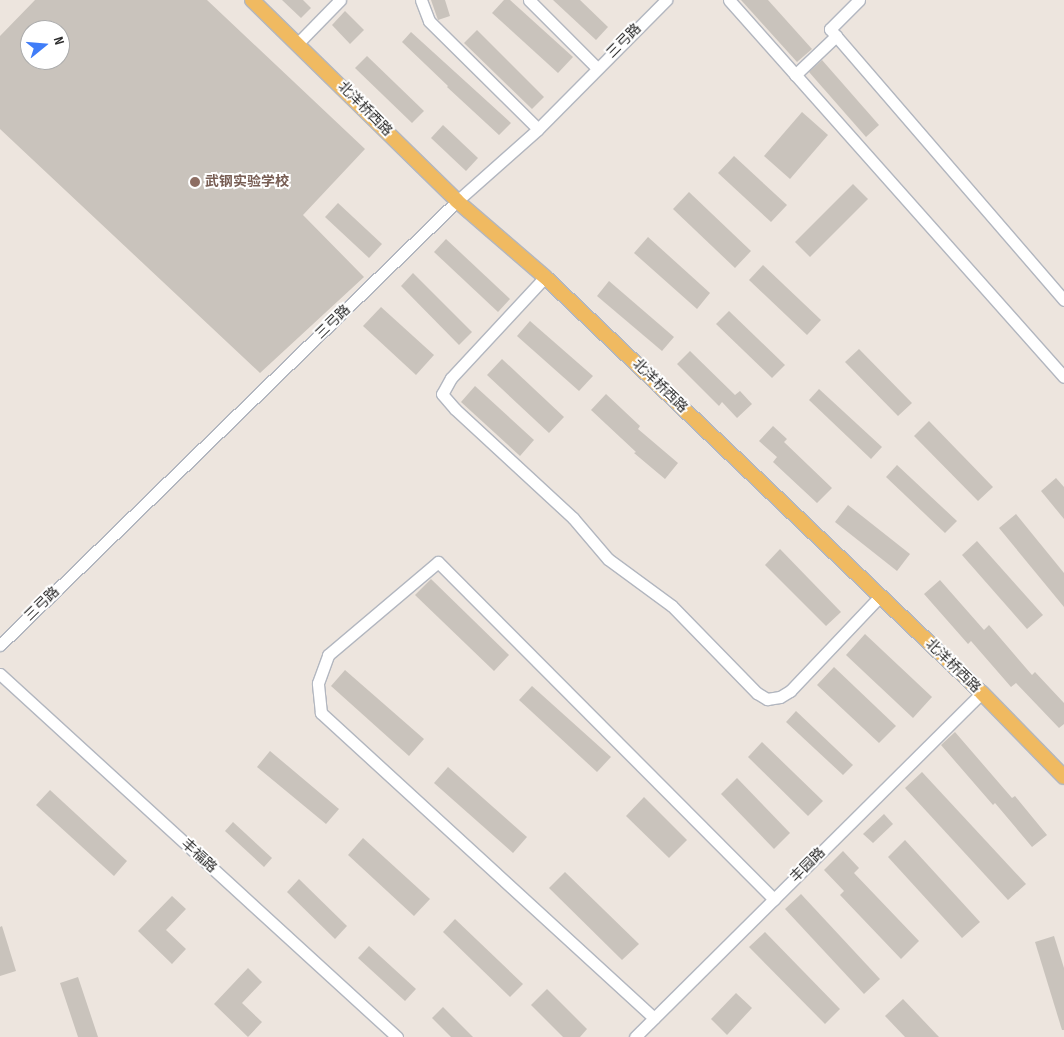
<!DOCTYPE html>
<meta charset="utf-8">
<style>
body{margin:0}
#map{position:relative;width:1064px;height:1037px;overflow:hidden;background:#ede5de;font-family:"Sofia Sans Condensed","Noto Sans SC",sans-serif}
div>[style]{position:absolute}
.building>*{inset:0;background:#c9c3bc}
.roads{filter:drop-shadow(1px 0 #b2b6bf) drop-shadow(-1px 0 #b2b6bf) drop-shadow(0 1px #b2b6bf) drop-shadow(0 -1px #b2b6bf)}
.minor>*{height:11px;margin:-5.5px;padding:0 5.5px;transform-origin:5.5px;border-radius:5.5px;background:#fff}
.major>*{height:14px;margin:-7px;padding:0 7px;transform-origin:7px;border-radius:7px;background:#f0ba61}
.dots>*{width:14px;height:14px;translate:-50% -50%;box-sizing:border-box;border:2px solid #fff;border-radius:50%}
span{translate:-50% -50%;white-space:nowrap;text-align:center;line-height:1.15;-webkit-text-stroke:4px #fff;paint-order:stroke}
.street-label{font-size:14px;color:#2c2c2c}
.education-label{font-size:14px;color:#785e54;font-weight:700}
.left{translate:0 -50%;text-align:left}
.north{position:absolute;left:20px;top:20px;width:50px;height:50px;box-sizing:border-box;background:#fff;border:1px solid #ababab;border-radius:50%;rotate:73deg;font-size:14px;font-weight:700;line-height:20px;text-align:center;color:#2c2c2c}
.north::after{content:'';display:block;margin:auto;width:18px;height:22px;background:#407df8;clip-path:polygon(50% 0,100% 100%,50% 72%,0 100%)}
</style>
<div id="map">
<div class="building">
<i style="clip-path:polygon(evenodd,35px 0,207px 0,365px 149px,303px 215px,364px 277px,260px 373px,0 129px,0 36px,35px 0,30px 30px,60px 30px,60px 60px,30px 60px,30px 30px)"></i>
<i style="clip-path:polygon(282px 0,303px 0,311px 8px,301px 18px)"></i>
<i style="clip-path:polygon(431px 0,445px 0,450px 16px,438px 20px)"></i>
<i style="clip-path:polygon(504px 0,510px 0,573px 57px,558px 73px,492px 13px)"></i>
<i style="clip-path:polygon(553px 0,580px 0,608px 27px,596px 40px)"></i>
<i style="clip-path:polygon(741px 0,768px 0,812px 49px,797px 62px)"></i>
<i style="clip-path:polygon(345px 11px,364px 30px,350px 44px,332px 25px)"></i>
<i style="clip-path:polygon(477px 30px,544px 97px,532px 109px,464px 43px)"></i>
<i style="clip-path:polygon(411px 32px,511px 123px,499px 135px,447px 87px,448px 86px,402px 42px)"></i>
<i style="clip-path:polygon(367px 56px,424px 111px,412px 123px,355px 68px)"></i>
<i style="clip-path:polygon(822px 60px,879px 125px,866px 137px,809px 72px)"></i>
<i style="clip-path:polygon(802px 112px,828px 135px,790px 179px,764px 156px)"></i>
<i style="clip-path:polygon(443px 125px,478px 158px,466px 171px,431px 138px)"></i>
<i style="clip-path:polygon(734px 156px,787px 205px,771px 222px,718px 173px)"></i>
<i style="clip-path:polygon(853px 184px,868px 199px,810px 257px,795px 242px)"></i>
<i style="clip-path:polygon(689px 192px,751px 251px,735px 268px,673px 209px)"></i>
<i style="clip-path:polygon(338px 203px,382px 244px,369px 258px,325px 217px)"></i>
<i style="clip-path:polygon(648px 237px,710px 293px,697px 309px,634px 253px)"></i>
<i style="clip-path:polygon(446px 239px,510px 299px,498px 312px,434px 252px)"></i>
<i style="clip-path:polygon(763px 265px,821px 320px,807px 335px,749px 280px)"></i>
<i style="clip-path:polygon(413px 273px,472px 332px,459px 345px,401px 286px)"></i>
<i style="clip-path:polygon(609px 281px,674px 337px,662px 351px,597px 296px)"></i>
<i style="clip-path:polygon(381px 307px,434px 355px,416px 375px,363px 326px)"></i>
<i style="clip-path:polygon(729px 311px,785px 365px,772px 378px,716px 324px)"></i>
<i style="clip-path:polygon(530px 321px,593px 376px,579px 391px,517px 336px)"></i>
<i style="clip-path:polygon(859px 349px,912px 403px,898px 416px,845px 362px)"></i>
<i style="clip-path:polygon(690px 351px,735px 395px,740px 391px,752px 404px,737px 418px,722px 402px,719px 406px,677px 364px)"></i>
<i style="clip-path:polygon(502px 359px,564px 417px,549px 433px,487px 375px)"></i>
<i style="clip-path:polygon(475px 386px,534px 440px,520px 456px,461px 402px)"></i>
<i style="clip-path:polygon(819px 389px,882px 447px,871px 459px,809px 400px)"></i>
<i style="clip-path:polygon(606px 394px,640px 426px,638px 429px,678px 463px,665px 479px,634px 453px,636px 452px,591px 410px)"></i>
<i style="clip-path:polygon(929px 421px,993px 487px,978px 501px,914px 436px)"></i>
<i style="clip-path:polygon(773px 426px,787px 439px,784px 442px,832px 488px,817px 503px,773px 462px,777px 457px,759px 441px)"></i>
<i style="clip-path:polygon(897px 465px,957px 521px,945px 533px,886px 477px)"></i>
<i style="clip-path:polygon(1056px 478px,1064px 487px,1064px 519px,1041px 491px)"></i>
<i style="clip-path:polygon(848px 505px,910px 554px,897px 571px,835px 522px)"></i>
<i style="clip-path:polygon(1016px 514px,1064px 573px,1064px 607px,999px 528px)"></i>
<i style="clip-path:polygon(977px 541px,1043px 615px,1027px 629px,962px 555px)"></i>
<i style="clip-path:polygon(780px 549px,841px 612px,826px 626px,765px 565px)"></i>
<i style="clip-path:polygon(431px 579px,509px 655px,494px 671px,415px 595px)"></i>
<i style="clip-path:polygon(940px 580px,984px 630px,989px 625px,1032px 675px,1035px 672px,1064px 703px,1064px 724px,1059px 728px,1016px 683px,1011px 687px,971px 641px,968px 644px,924px 594px)"></i>
<i style="clip-path:polygon(865px 634px,932px 697px,913px 718px,846px 655px)"></i>
<i style="clip-path:polygon(834px 667px,896px 726px,879px 743px,817px 685px)"></i>
<i style="clip-path:polygon(345px 670px,424px 739px,409px 756px,331px 686px)"></i>
<i style="clip-path:polygon(532px 686px,611px 757px,597px 772px,519px 700px)"></i>
<i style="clip-path:polygon(796px 711px,853px 765px,843px 775px,786px 722px)"></i>
<i style="clip-path:polygon(955px 732px,1012px 798px,1015px 796px,1047px 835px,1032px 847px,995px 803px,993px 805px,941px 745px)"></i>
<i style="clip-path:polygon(762px 742px,823px 801px,808px 816px,748px 757px)"></i>
<i style="clip-path:polygon(270px 751px,339px 809px,326px 824px,257px 767px)"></i>
<i style="clip-path:polygon(448px 767px,527px 837px,513px 853px,434px 783px)"></i>
<i style="clip-path:polygon(922px 772px,1026px 884px,1008px 900px,905px 788px)"></i>
<i style="clip-path:polygon(737px 778px,790px 833px,774px 849px,721px 794px)"></i>
<i style="clip-path:polygon(50px 790px,127px 861px,114px 876px,36px 805px)"></i>
<i style="clip-path:polygon(644px 797px,687px 840px,669px 858px,626px 816px)"></i>
<i style="clip-path:polygon(884px 814px,893px 824px,873px 843px,863px 834px)"></i>
<i style="clip-path:polygon(233px 822px,272px 858px,264px 867px,225px 831px)"></i>
<i style="clip-path:polygon(363px 838px,430px 899px,414px 916px,348px 855px)"></i>
<i style="clip-path:polygon(905px 840px,980px 922px,962px 938px,888px 857px)"></i>
<i style="clip-path:polygon(843px 851px,859px 868px,854px 873px,919px 941px,901px 959px,840px 895px,844px 891px,824px 870px)"></i>
<i style="clip-path:polygon(565px 872px,639px 944px,622px 960px,549px 888px)"></i>
<i style="clip-path:polygon(299px 879px,347px 926px,335px 939px,287px 892px)"></i>
<i style="clip-path:polygon(801px 894px,880px 979px,864px 994px,785px 909px)"></i>
<i style="clip-path:polygon(172px 896px,186px 909px,166px 930px,186px 949px,172px 964px,138px 931px)"></i>
<i style="clip-path:polygon(455px 919px,523px 984px,510px 997px,443px 932px)"></i>
<i style="clip-path:polygon(2px 926px,16px 971px,0 976px,0 927px)"></i>
<i style="clip-path:polygon(765px 932px,840px 1009px,825px 1024px,749px 947px)"></i>
<i style="clip-path:polygon(1054px 936px,1064px 968px,1064px 1030px,1062px 1030px,1035px 942px)"></i>
<i style="clip-path:polygon(369px 946px,416px 989px,405px 1001px,358px 958px)"></i>
<i style="clip-path:polygon(248px 968px,262px 982px,242px 1003px,262px 1022px,248px 1037px,214px 1004px)"></i>
<i style="clip-path:polygon(78px 977px,98px 1037px,78px 1037px,60px 983px)"></i>
<i style="clip-path:polygon(547px 989px,587px 1029px,580px 1037px,563px 1037px,531px 1005px)"></i>
<i style="clip-path:polygon(736px 993px,752px 1008px,727px 1035px,711px 1019px)"></i>
<i style="clip-path:polygon(903px 999px,939px 1037px,905px 1037px,885px 1016px)"></i>
<i style="clip-path:polygon(443px 1007px,473px 1037px,451px 1037px,432px 1018px)"></i>
</div>
<div class="roads">
<div class="minor">
<i style="left:421px;top:0;width:22px;rotate:69deg"></i>
<i style="left:429px;top:21px;width:153px;rotate:44.7deg"></i>
<i style="left:529px;top:0;width:96px;rotate:45deg"></i>
<i style="left:729px;top:0;width:504px;rotate:48.38deg"></i>
<i style="left:859px;top:0;width:41px;rotate:135deg"></i>
<i style="left:830px;top:29px;width:358px;rotate:49.2deg"></i>
<i style="left:298px;top:43px;width:60px;rotate:-45.7deg"></i>
<i style="left:795px;top:75px;width:57px;rotate:-43.6deg"></i>
<i style="left:545px;top:277px;width:138px;rotate:132.9deg"></i>
<i style="left:451px;top:378px;width:18px;rotate:119deg"></i>
<i style="left:442px;top:394px;width:20px;rotate:49deg"></i>
<i style="left:455px;top:409px;width:161px;rotate:42.7deg"></i>
<i style="left:573px;top:518px;width:54px;rotate:49.5deg"></i>
<i style="left:608px;top:559px;width:79px;rotate:36.3deg"></i>
<i style="left:672px;top:606px;width:122px;rotate:45.7deg"></i>
<i style="left:757px;top:693px;width:12px;rotate:31deg"></i>
<i style="left:767px;top:699px;width:13px;rotate:-9deg"></i>
<i style="left:780px;top:697px;width:12px;rotate:-31deg"></i>
<i style="left:790px;top:691px;width:131px;rotate:-46.5deg"></i>
<i style="left:0;top:645px;width:637px;rotate:-44.17deg"></i>
<i style="left:457px;top:201px;width:108px;rotate:-41.6deg"></i>
<i style="left:538px;top:129px;width:182px;rotate:-45.2deg"></i>
<i style="left:0;top:674px;width:538px;rotate:42.44deg"></i>
<i style="left:654px;top:1018px;width:452px;rotate:-137.5deg"></i>
<i style="left:321px;top:713px;width:30px;rotate:-96deg"></i>
<i style="left:318px;top:683px;width:30px;rotate:-70deg"></i>
<i style="left:328px;top:655px;width:144px;rotate:-40.2deg"></i>
<i style="left:438px;top:562px;width:476px;rotate:45.1deg"></i>
<i style="left:635px;top:1037px;width:489px;rotate:-44.8deg"></i>
</div>
<div class="major">
<i style="left:252px;top:0;width:287px;rotate:44.4deg"></i>
<i style="left:457px;top:201px;width:116px;rotate:40.8deg"></i>
<i style="left:545px;top:277px;width:603px;rotate:43.59deg"></i>
<i style="left:982px;top:693px;width:117px;rotate:45.7deg"></i>
</div>
</div>
<div class="dots">
<i style="left:195px;top:182px;background:#8d6e63"></i>
</div>
<div class="street-label">
<span style="left:624px;top:41px;rotate:-45deg">三弓路</span>
<span style="left:365px;top:109px;rotate:45deg">北洋桥西路</span>
<span style="left:333px;top:322px;rotate:-44deg">三弓路</span>
<span style="left:660px;top:386px;rotate:44deg">北洋桥西路</span>
<span style="left:42px;top:604px;rotate:-44deg">三弓路</span>
<span style="left:953px;top:666px;rotate:44deg">北洋桥西路</span>
<span style="left:199px;top:856px;rotate:42deg">丰福路</span>
<span style="left:808px;top:865px;rotate:-45deg">丰园路</span>
</div>
<div class="education-label">
<span class="left" style="left:205px;top:182px">武钢实验学校</span>
</div>
<div class="north">N</div>
</div>
